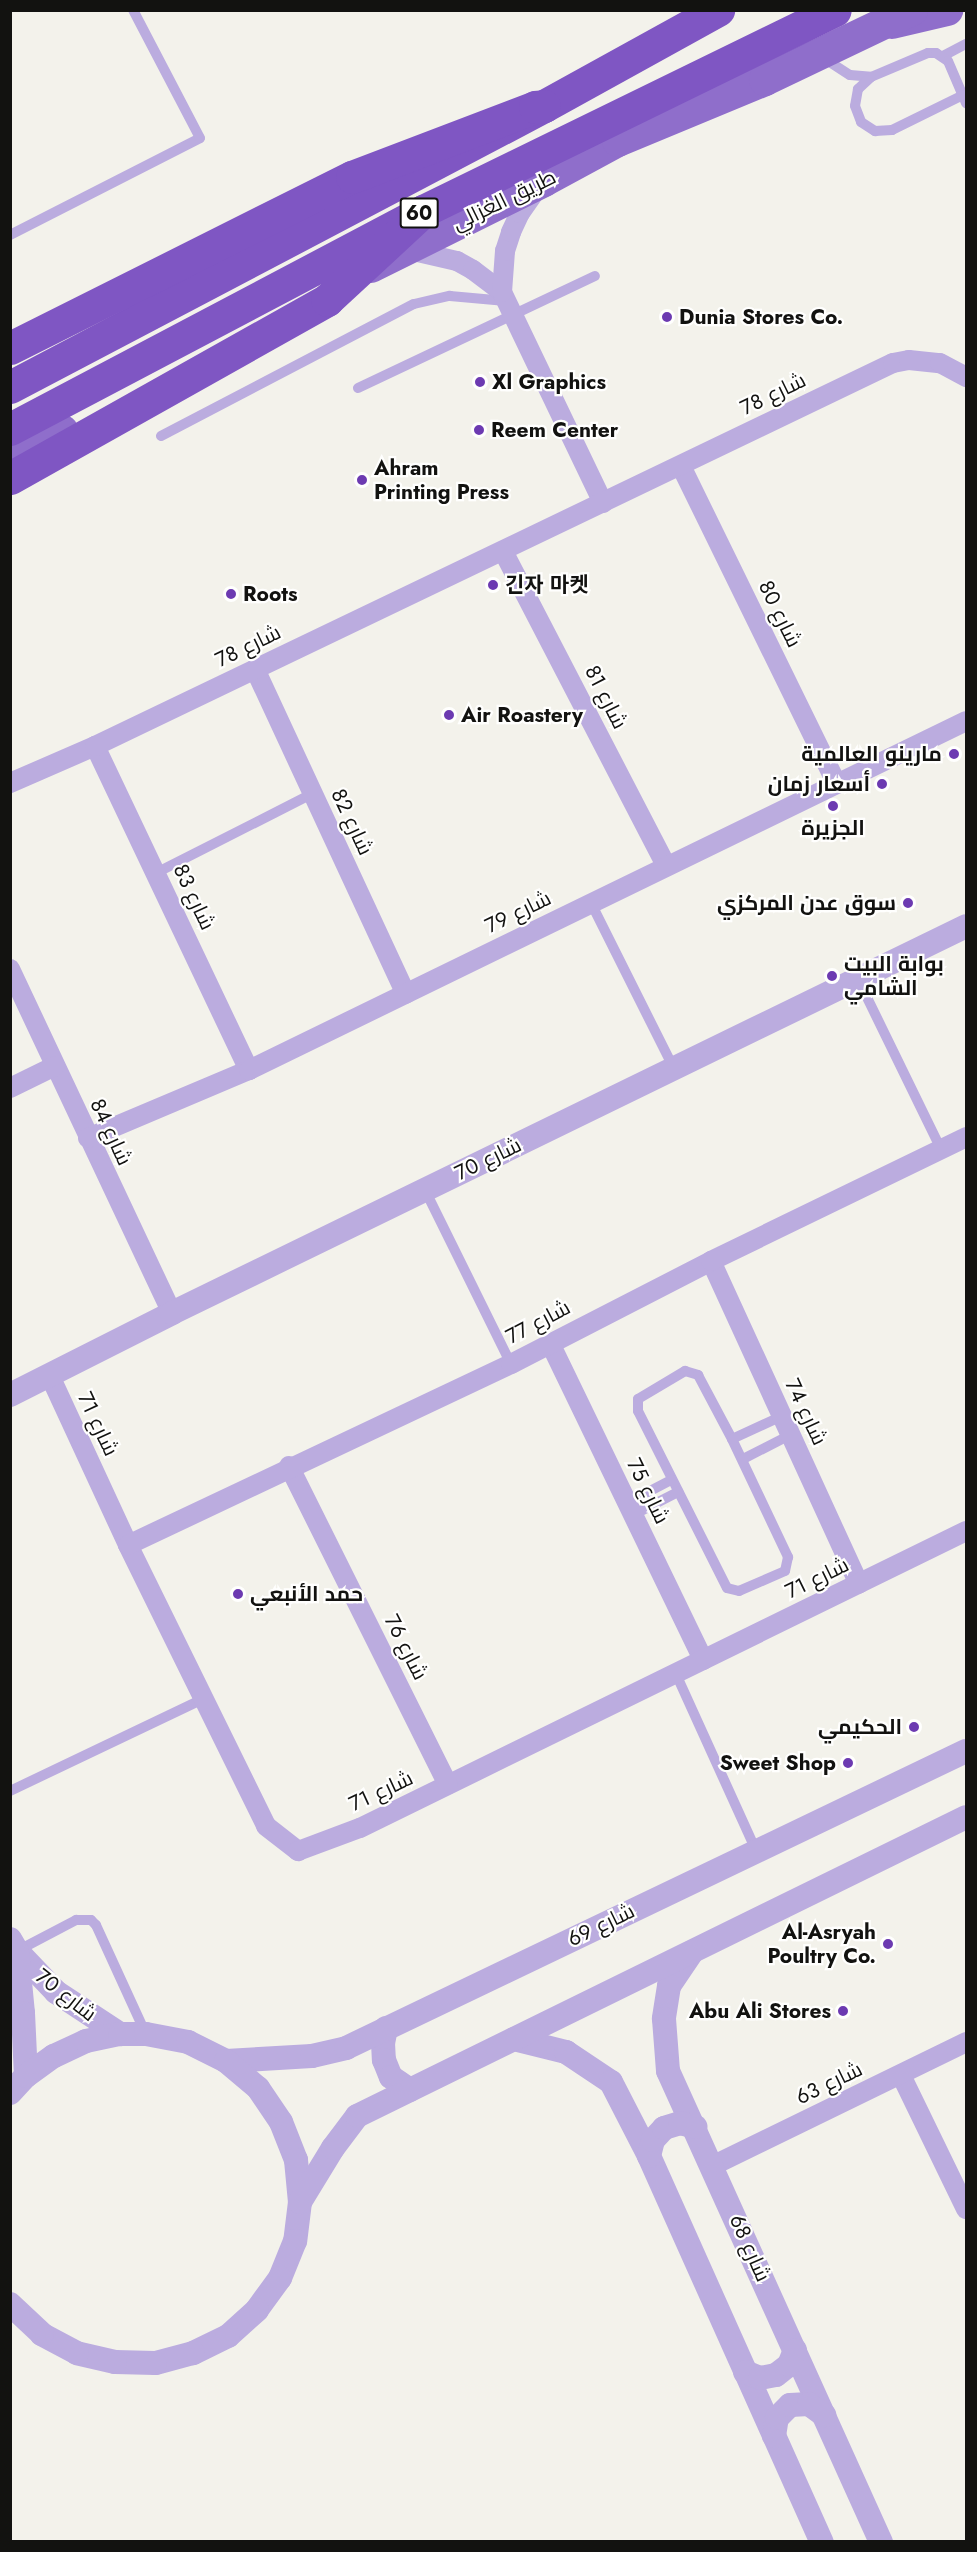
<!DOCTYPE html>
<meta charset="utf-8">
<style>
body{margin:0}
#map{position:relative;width:977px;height:2552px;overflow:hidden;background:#f3f2eb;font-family:Jost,Cairo,"Noto Sans KR",sans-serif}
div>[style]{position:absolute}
.service>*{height:10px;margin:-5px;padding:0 5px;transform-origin:5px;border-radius:5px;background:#bbacdf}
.minor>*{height:20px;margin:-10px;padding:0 10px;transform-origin:10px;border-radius:10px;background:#bbacdf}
.tertiary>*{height:24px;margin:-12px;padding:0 12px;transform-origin:12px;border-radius:12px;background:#bbacdf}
.primary>*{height:32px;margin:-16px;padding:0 16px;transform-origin:16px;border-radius:16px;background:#8f6ecb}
.motorway>*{height:33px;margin:-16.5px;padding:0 16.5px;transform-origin:16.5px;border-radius:16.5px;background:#7f56c3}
.motorway-bridge>*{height:33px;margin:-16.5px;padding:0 16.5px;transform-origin:16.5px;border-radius:16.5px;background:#7f56c3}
.dots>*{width:16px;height:16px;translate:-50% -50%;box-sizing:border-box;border:3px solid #fffffe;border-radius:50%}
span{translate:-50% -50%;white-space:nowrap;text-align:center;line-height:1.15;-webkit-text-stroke:4.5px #fffffe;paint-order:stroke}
.shield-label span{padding:2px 4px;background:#fffffe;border:2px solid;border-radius:4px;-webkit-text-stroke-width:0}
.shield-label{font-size:20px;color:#121210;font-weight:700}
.street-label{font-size:21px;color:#121210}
.poi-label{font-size:21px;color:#121210;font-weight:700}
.left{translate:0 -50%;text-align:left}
.right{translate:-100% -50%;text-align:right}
.frame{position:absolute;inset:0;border:12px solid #121210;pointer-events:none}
</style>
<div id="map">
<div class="service">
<i style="left:943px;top:56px;width:26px;rotate:-28deg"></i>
<i style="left:822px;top:57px;width:33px;rotate:33deg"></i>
<i style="left:850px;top:75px;width:21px;rotate:5deg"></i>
<i style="left:871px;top:77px;width:62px;rotate:-22.8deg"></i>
<i style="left:928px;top:53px;width:8px"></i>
<i style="left:936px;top:53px;width:14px;rotate:34deg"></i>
<i style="left:948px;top:61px;width:46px;rotate:66.8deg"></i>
<i style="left:871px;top:77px;width:18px;rotate:137deg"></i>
<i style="left:858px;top:89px;width:17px;rotate:100deg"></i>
<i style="left:855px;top:106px;width:17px;rotate:69deg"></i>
<i style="left:861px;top:122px;width:17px;rotate:33deg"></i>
<i style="left:875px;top:131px;width:17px;rotate:-3deg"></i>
<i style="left:892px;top:130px;width:79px;rotate:-26.2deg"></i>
<i style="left:10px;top:235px;width:213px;rotate:-27deg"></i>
<i style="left:200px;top:138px;width:144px;rotate:-117.6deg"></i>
<i style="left:358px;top:388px;width:262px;rotate:-25.3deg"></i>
<i style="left:161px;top:436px;width:285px;rotate:-27.6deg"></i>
<i style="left:414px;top:304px;width:37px;rotate:-13deg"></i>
<i style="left:450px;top:296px;width:56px;rotate:5.1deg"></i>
<i style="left:156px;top:873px;width:175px;rotate:-26.9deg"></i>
<i style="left:591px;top:903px;width:186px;rotate:63.4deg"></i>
<i style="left:858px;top:979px;width:189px;rotate:64deg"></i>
<i style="left:425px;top:1190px;width:194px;rotate:63.7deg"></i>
<i style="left:732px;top:1439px;width:131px;rotate:64.6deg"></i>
<i style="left:788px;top:1557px;width:14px;rotate:102deg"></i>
<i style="left:785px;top:1571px;width:50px;rotate:156.5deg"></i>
<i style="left:739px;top:1591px;width:12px;rotate:-166deg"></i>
<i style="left:727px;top:1588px;width:198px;rotate:-116.7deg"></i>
<i style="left:638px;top:1411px;width:12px;rotate:-90deg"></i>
<i style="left:638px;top:1399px;width:55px;rotate:-30.8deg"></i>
<i style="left:685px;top:1371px;width:14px;rotate:17deg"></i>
<i style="left:698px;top:1375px;width:72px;rotate:62deg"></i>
<i style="left:732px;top:1439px;width:55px;rotate:-24.7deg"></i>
<i style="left:743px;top:1459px;width:53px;rotate:-27.1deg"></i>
<i style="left:627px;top:1503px;width:50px;rotate:-27.6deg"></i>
<i style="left:633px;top:1515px;width:51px;rotate:-27.1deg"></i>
<i style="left:676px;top:1674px;width:193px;rotate:65.6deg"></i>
<i style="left:10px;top:1791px;width:214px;rotate:-25.5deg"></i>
<i style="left:17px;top:1951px;width:67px;rotate:-27.7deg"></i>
<i style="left:76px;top:1920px;width:15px"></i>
<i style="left:91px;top:1920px;width:7px;rotate:45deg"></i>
<i style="left:96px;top:1925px;width:120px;rotate:65.4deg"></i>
</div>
<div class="minor">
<i style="left:409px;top:250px;width:49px;rotate:12.9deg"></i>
<i style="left:457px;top:261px;width:18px;rotate:29deg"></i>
<i style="left:473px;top:270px;width:36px;rotate:37deg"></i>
<i style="left:502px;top:292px;width:234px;rotate:64.4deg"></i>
<i style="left:502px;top:292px;width:41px;rotate:-85.8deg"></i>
<i style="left:505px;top:251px;width:20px;rotate:-72deg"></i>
<i style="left:511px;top:232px;width:21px;rotate:-65deg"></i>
<i style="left:520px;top:213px;width:29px;rotate:-55deg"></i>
<i style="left:681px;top:466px;width:354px;rotate:63.9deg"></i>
<i style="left:503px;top:551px;width:355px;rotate:62.6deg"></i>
<i style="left:255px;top:669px;width:358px;rotate:65.1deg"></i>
<i style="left:95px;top:746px;width:359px;rotate:64.6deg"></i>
<i style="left:10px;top:783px;width:93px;rotate:-23.5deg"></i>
<i style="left:95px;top:746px;width:885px;rotate:-25.64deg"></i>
<i style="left:893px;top:363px;width:16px;rotate:-11deg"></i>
<i style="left:909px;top:360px;width:31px;rotate:6deg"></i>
<i style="left:940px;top:363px;width:30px;rotate:28deg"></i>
<i style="left:10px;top:969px;width:380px;rotate:64.8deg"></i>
<i style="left:10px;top:1088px;width:50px;rotate:-26.1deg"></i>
<i style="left:88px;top:1138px;width:175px;rotate:-22.9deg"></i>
<i style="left:249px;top:1070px;width:797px;rotate:-25.95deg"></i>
<i style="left:711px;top:1261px;width:355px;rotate:65.4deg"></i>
<i style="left:550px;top:1343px;width:352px;rotate:64.2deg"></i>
<i style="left:50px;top:1376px;width:186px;rotate:65.2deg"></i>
<i style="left:128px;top:1545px;width:313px;rotate:63.8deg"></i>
<i style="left:266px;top:1826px;width:41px;rotate:38deg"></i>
<i style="left:298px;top:1851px;width:66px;rotate:-20.4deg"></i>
<i style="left:360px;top:1828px;width:675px;rotate:-26.11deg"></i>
<i style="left:289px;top:1466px;width:356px;rotate:63.5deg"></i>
<i style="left:128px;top:1545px;width:424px;rotate:-25.3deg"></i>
<i style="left:511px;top:1364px;width:225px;rotate:-27.2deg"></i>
<i style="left:711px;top:1261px;width:284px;rotate:-25.9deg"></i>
<i style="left:901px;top:2075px;width:149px;rotate:64.1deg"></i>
<i style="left:712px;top:2166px;width:283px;rotate:-26deg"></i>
</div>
<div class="tertiary">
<i style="left:10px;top:1395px;width:182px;rotate:-26.8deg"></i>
<i style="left:172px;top:1313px;width:883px;rotate:-25.98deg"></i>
<i style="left:10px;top:1939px;width:14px;rotate:60deg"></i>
<i style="left:17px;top:1951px;width:57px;rotate:46.4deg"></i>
<i style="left:56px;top:1992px;width:77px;rotate:33.3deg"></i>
<i style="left:17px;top:1951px;width:62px;rotate:84.5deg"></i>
<i style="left:23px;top:2013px;width:63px;rotate:87.3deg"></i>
<i style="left:692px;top:1952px;width:41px;rotate:124.1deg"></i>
<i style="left:669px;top:1986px;width:33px;rotate:99deg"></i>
<i style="left:664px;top:2019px;width:52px;rotate:85.6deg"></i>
<i style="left:668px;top:2071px;width:517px;rotate:65.67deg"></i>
<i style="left:386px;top:2028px;width:15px;rotate:101deg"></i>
<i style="left:383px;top:2043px;width:17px;rotate:87deg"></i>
<i style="left:384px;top:2060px;width:18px;rotate:68deg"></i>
<i style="left:391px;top:2077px;width:23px;rotate:34deg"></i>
<i style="left:514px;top:2039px;width:54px;rotate:14deg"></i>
<i style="left:566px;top:2052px;width:54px;rotate:33.7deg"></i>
<i style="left:611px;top:2082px;width:83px;rotate:62.8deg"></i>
<i style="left:649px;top:2156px;width:423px;rotate:65.9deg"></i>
<i style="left:226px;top:2061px;width:86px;rotate:-3.3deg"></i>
<i style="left:312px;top:2056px;width:35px;rotate:-13deg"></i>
<i style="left:346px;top:2048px;width:687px;rotate:-25.6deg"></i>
<i style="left:10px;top:2093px;width:23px;rotate:-47deg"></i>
<i style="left:26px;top:2076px;width:34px;rotate:-36deg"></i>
<i style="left:54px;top:2056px;width:35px;rotate:-25deg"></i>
<i style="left:86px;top:2041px;width:35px;rotate:-12deg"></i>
<i style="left:120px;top:2034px;width:26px"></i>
<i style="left:146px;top:2034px;width:43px;rotate:10.8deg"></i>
<i style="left:188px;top:2042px;width:42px;rotate:26.6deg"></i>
<i style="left:226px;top:2061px;width:42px;rotate:40.2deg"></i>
<i style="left:258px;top:2088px;width:41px;rotate:55.9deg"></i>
<i style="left:281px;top:2122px;width:41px;rotate:68.5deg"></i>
<i style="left:296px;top:2160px;width:42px;rotate:84.6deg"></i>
<i style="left:300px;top:2202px;width:39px;rotate:97deg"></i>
<i style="left:295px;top:2241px;width:40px;rotate:112deg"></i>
<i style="left:280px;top:2278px;width:39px;rotate:126deg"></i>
<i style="left:257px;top:2310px;width:39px;rotate:138deg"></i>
<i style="left:228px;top:2336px;width:39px;rotate:154deg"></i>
<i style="left:193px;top:2353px;width:39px;rotate:165deg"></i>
<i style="left:155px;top:2363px;width:40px;rotate:-178.6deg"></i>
<i style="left:115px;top:2362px;width:39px;rotate:-167deg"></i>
<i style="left:77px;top:2353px;width:40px;rotate:-152deg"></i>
<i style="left:42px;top:2334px;width:44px;rotate:-136.8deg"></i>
<i style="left:649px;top:2156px;width:16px;rotate:-76deg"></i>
<i style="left:653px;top:2140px;width:16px;rotate:-47deg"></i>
<i style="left:664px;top:2128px;width:17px;rotate:-17deg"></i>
<i style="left:680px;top:2123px;width:16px;rotate:14deg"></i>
<i style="left:300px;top:2202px;width:63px;rotate:-58.6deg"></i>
<i style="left:333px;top:2148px;width:40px;rotate:-53deg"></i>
<i style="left:357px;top:2116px;width:678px;rotate:-26.15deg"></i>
<i style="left:745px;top:2372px;width:16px;rotate:22deg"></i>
<i style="left:760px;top:2378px;width:16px;rotate:-11deg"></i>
<i style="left:776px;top:2375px;width:16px;rotate:-38deg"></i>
<i style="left:789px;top:2365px;width:16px;rotate:-68deg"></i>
<i style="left:774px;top:2436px;width:18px;rotate:-81deg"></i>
<i style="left:777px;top:2418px;width:18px;rotate:-45deg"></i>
<i style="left:790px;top:2405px;width:19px;rotate:-3deg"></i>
<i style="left:809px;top:2404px;width:19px;rotate:36deg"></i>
</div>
<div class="primary">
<i style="left:892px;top:23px;width:57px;rotate:-13.3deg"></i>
<i style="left:371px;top:267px;width:193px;rotate:-26.4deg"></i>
<i style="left:544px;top:181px;width:84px;rotate:-28.4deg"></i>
<i style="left:618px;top:141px;width:159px;rotate:-22.5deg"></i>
<i style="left:765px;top:80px;width:163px;rotate:-25.5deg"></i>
<i style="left:10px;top:458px;width:59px;rotate:-27.4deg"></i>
</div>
<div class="motorway">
<i style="left:10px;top:387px;width:603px;rotate:-27.75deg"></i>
<i style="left:544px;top:106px;width:199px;rotate:-28.9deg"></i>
<i style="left:10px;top:429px;width:467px;rotate:-27.8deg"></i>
<i style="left:423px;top:211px;width:458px;rotate:-26deg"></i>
</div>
<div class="motorway-bridge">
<i style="left:10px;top:348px;width:382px;rotate:-26.6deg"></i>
<i style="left:352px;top:177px;width:196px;rotate:-20.9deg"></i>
<i style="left:535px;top:107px;width:9px;rotate:-6deg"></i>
<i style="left:10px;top:478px;width:364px;rotate:-29.3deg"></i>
<i style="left:327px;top:300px;width:131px;rotate:-42.8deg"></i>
</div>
<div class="dots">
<i style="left:667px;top:317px;background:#6c3ab1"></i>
<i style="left:480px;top:382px;background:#6c3ab1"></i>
<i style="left:479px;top:430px;background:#6c3ab1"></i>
<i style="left:362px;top:480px;background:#6c3ab1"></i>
<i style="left:493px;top:585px;background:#6c3ab1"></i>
<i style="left:231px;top:594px;background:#6c3ab1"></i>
<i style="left:449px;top:715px;background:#6c3ab1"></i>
<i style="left:954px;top:754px;background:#6c3ab1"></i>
<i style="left:882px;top:784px;background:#6c3ab1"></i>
<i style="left:833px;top:806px;background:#6c3ab1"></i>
<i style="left:908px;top:903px;background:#6c3ab1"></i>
<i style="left:832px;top:976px;background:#6c3ab1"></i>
<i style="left:238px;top:1594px;background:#6c3ab1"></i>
<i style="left:914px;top:1727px;background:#6c3ab1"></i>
<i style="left:848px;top:1763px;background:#6c3ab1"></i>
<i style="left:888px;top:1944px;background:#6c3ab1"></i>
<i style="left:843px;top:2011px;background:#6c3ab1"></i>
</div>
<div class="shield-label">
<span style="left:419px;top:213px">60</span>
</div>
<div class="street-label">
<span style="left:504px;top:200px;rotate:-26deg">طريق الغزالي</span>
<span style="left:773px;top:394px;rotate:-26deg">شارع 78</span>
<span style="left:780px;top:614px;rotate:64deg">شارع 80</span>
<span style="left:248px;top:646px;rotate:-26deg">شارع 78</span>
<span style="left:606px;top:697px;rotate:63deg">شارع 81</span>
<span style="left:352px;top:822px;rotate:65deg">شارع 82</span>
<span style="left:194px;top:897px;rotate:65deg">شارع 83</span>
<span style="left:518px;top:912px;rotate:-26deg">شارع 79</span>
<span style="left:111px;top:1132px;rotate:65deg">شارع 84</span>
<span style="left:488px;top:1159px;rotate:-26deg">شارع 70</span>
<span style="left:538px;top:1322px;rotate:-28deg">شارع 77</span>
<span style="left:806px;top:1412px;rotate:65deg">شارع 74</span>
<span style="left:98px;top:1424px;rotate:65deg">شارع 71</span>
<span style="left:648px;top:1491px;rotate:64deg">شارع 75</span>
<span style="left:817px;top:1578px;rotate:-26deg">شارع 71</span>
<span style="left:406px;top:1647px;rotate:63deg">شارع 76</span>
<span style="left:381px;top:1791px;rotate:-25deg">شارع 71</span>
<span style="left:601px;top:1925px;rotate:-26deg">شارع 69</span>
<span style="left:66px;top:1995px;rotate:38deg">شارع 70</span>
<span style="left:829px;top:2083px;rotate:-26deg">شارع 63</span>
<span style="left:750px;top:2248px;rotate:66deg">شارع 68</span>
</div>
<div class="poi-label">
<span class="left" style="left:679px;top:317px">Dunia Stores Co.</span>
<span class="left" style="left:492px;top:382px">Xl Graphics</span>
<span class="left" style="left:491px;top:430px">Reem Center</span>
<span class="left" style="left:374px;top:480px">Ahram<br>Printing Press</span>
<span class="left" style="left:505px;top:585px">긴자 마켓</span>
<span class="left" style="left:243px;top:594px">Roots</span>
<span class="left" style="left:461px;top:715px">Air Roastery</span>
<span class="right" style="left:942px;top:754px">مارينو العالمية</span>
<span class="right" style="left:870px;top:784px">أسعار زمان</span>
<span style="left:833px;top:828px">الجزيرة</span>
<span class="right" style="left:896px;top:903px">سوق عدن المركزي</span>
<span class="left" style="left:844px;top:976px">بوابة البيت<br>الشامي</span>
<span class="left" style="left:250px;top:1594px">حمد الأنبعي</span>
<span class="right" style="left:902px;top:1727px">الحكيمي</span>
<span class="right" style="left:836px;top:1763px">Sweet Shop</span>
<span class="right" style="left:876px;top:1944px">Al-Asryah<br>Poultry Co.</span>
<span class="right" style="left:831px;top:2011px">Abu Ali Stores</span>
</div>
<div class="frame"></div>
</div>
